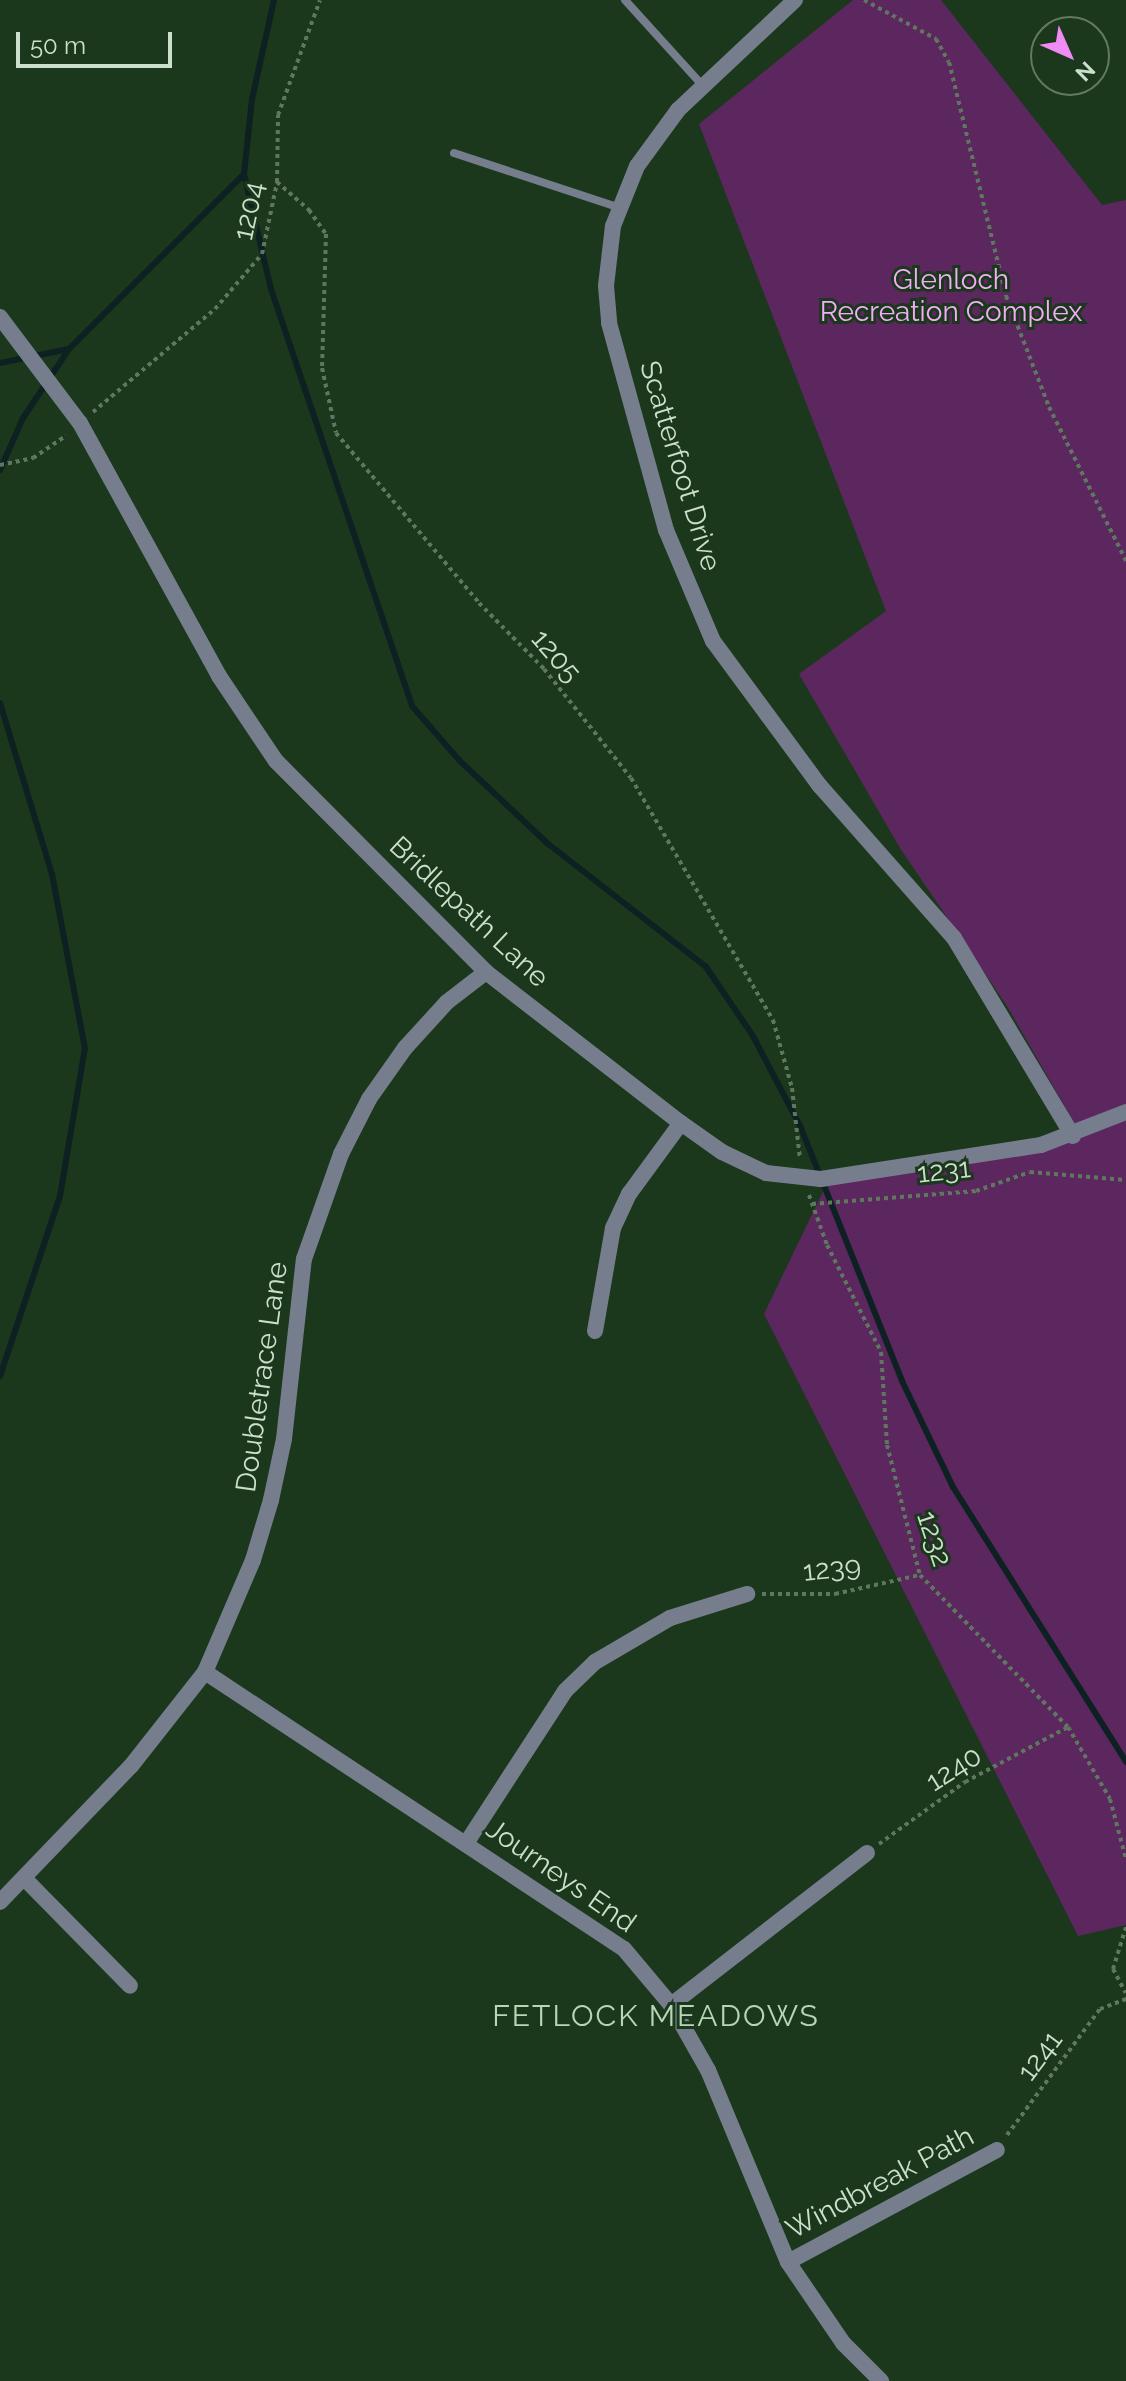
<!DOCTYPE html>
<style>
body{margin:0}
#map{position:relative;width:1126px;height:2381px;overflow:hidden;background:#1b381c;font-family:Raleway,sans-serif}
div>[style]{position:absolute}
.green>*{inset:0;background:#5c275f}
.stream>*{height:6px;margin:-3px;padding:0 3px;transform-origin:3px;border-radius:3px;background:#0d2022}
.path>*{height:4px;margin-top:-2px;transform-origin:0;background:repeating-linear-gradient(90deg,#5e775f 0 4px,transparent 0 8px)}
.service>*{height:8px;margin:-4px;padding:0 4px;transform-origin:4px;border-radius:4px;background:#767e8e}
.minor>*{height:16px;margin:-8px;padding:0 8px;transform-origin:8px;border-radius:8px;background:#767e8e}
.tertiary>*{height:16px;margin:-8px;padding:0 8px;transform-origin:8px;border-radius:8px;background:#767e8e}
span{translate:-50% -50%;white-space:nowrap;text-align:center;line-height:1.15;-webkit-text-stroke:6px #1b381c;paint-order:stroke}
.street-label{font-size:28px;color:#ccdecc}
.park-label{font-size:28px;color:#f1adf5}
.neighbourhood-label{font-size:30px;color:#b5d7b5;letter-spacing:2px}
.north{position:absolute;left:1030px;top:16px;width:80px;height:80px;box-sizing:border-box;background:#1b381c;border:2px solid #627a62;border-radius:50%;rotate:135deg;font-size:22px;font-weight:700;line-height:32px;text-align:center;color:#ccdecc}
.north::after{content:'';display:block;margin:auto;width:28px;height:36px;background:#f08bf6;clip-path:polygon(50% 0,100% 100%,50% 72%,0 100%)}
.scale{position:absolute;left:16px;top:32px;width:156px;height:36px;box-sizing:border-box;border:4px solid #ccdecc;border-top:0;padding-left:10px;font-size:24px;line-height:28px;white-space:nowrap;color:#ccdecc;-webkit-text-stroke:6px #1b381c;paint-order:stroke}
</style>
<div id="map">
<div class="green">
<i style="clip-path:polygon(853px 0,941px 0,1102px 205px,1126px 200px,1126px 1925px,1078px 1936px,764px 1314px,831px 1175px,1079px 1131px,1007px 1006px,900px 848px,799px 674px,886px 611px,699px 124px)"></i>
</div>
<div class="stream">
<i style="left:274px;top:0;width:101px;rotate:102.5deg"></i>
<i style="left:252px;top:99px;width:75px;rotate:96.1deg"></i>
<i style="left:244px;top:174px;width:118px;rotate:76.8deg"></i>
<i style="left:271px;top:289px;width:440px;rotate:71.3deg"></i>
<i style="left:412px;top:706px;width:72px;rotate:49deg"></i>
<i style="left:459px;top:760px;width:121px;rotate:43.3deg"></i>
<i style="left:547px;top:843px;width:202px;rotate:37.9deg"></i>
<i style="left:706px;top:967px;width:83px;rotate:55.7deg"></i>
<i style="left:753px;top:1036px;width:104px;rotate:62.4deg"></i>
<i style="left:801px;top:1128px;width:272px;rotate:68.2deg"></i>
<i style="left:902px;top:1381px;width:118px;rotate:64.3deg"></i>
<i style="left:953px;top:1487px;width:325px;rotate:57.8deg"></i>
<i style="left:0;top:363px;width:70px;rotate:-11.5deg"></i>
<i style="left:0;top:470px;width:57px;rotate:-66.1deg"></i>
<i style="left:23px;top:418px;width:83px;rotate:-56.3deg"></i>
<i style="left:69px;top:349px;width:247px;rotate:-45deg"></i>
<i style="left:0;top:703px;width:179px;rotate:73.1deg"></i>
<i style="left:52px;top:874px;width:177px;rotate:79.3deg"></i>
<i style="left:85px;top:1048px;width:150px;rotate:99.6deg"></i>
<i style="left:60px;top:1196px;width:190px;rotate:108.4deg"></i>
</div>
<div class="path">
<i style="left:864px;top:0;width:82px;rotate:28.4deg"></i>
<i style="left:936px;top:39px;width:26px;rotate:61deg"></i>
<i style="left:949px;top:62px;width:241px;rotate:76.3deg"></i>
<i style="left:1006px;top:296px;width:119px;rotate:68.8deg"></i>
<i style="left:1049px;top:407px;width:172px;rotate:63.4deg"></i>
<i style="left:277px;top:182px;width:43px;rotate:41.2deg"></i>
<i style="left:309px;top:210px;width:29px;rotate:55deg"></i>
<i style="left:326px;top:234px;width:134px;rotate:91.7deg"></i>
<i style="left:322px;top:368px;width:66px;rotate:77.8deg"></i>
<i style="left:336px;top:433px;width:222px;rotate:49.9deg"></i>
<i style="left:479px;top:603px;width:93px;rotate:45.4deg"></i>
<i style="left:544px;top:669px;width:139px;rotate:51.4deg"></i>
<i style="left:631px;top:778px;width:281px;rotate:59.6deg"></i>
<i style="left:773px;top:1020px;width:71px;rotate:74.4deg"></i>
<i style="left:792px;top:1088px;width:71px;rotate:83.6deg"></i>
<i style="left:93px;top:412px;width:160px;rotate:-40.2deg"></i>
<i style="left:215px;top:309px;width:72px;rotate:-49.5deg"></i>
<i style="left:262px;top:254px;width:74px;rotate:-78.2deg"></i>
<i style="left:277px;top:182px;width:67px;rotate:-89.1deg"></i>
<i style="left:278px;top:115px;width:122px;rotate:-69.9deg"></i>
<i style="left:0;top:465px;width:34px;rotate:-12deg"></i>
<i style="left:33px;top:458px;width:40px;rotate:-34deg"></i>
<i style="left:809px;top:1195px;width:53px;rotate:70.2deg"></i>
<i style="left:827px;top:1245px;width:120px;rotate:63.2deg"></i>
<i style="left:881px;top:1352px;width:93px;rotate:86.3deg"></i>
<i style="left:887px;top:1445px;width:134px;rotate:75.8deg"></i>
<i style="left:920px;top:1575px;width:212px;rotate:45.8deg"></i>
<i style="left:1068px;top:1727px;width:83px;rotate:59.7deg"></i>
<i style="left:1110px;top:1799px;width:62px;rotate:75.1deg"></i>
<i style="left:812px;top:1204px;width:165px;rotate:-4.5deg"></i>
<i style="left:976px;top:1191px;width:57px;rotate:-19.4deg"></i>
<i style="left:1030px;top:1172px;width:96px;rotate:4.8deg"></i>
<i style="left:762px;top:1594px;width:73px"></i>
<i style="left:835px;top:1594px;width:86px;rotate:-12.7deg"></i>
<i style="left:879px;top:1844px;width:106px;rotate:-35.8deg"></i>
<i style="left:965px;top:1782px;width:117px;rotate:-28.1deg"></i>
<i style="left:1126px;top:1927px;width:44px;rotate:107.2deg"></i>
<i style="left:1113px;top:1969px;width:27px;rotate:62deg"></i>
<i style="left:1007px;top:2135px;width:157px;rotate:-53.6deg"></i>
<i style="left:1100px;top:2009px;width:28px;rotate:-21deg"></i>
</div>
<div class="service">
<i style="left:625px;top:0;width:116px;rotate:47.8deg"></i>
<i style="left:454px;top:153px;width:172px;rotate:18.3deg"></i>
</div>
<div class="minor">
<i style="left:795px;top:0;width:161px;rotate:136.8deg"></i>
<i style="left:678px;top:110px;width:69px;rotate:126.2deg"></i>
<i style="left:637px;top:166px;width:65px;rotate:111.8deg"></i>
<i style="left:613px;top:226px;width:60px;rotate:96.7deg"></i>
<i style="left:606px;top:286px;width:37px;rotate:85deg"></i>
<i style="left:609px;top:323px;width:215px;rotate:74.6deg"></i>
<i style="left:666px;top:530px;width:121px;rotate:67.1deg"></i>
<i style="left:713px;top:641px;width:180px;rotate:53.6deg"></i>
<i style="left:820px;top:786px;width:203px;rotate:48.6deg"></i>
<i style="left:954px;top:938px;width:231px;rotate:59deg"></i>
<i style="left:595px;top:1331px;width:105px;rotate:-80.1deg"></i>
<i style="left:613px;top:1228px;width:38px;rotate:-65deg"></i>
<i style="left:629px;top:1194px;width:88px;rotate:-53.8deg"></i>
<i style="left:205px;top:1672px;width:502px;rotate:33.47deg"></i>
<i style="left:624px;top:1949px;width:73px;rotate:50deg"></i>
<i style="left:671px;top:2005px;width:75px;rotate:60.4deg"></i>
<i style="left:708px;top:2070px;width:208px;rotate:67.4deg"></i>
<i style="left:788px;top:2262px;width:98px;rotate:55.8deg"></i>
<i style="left:843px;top:2343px;width:54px;rotate:45deg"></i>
<i style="left:467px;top:1842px;width:180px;rotate:-57deg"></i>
<i style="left:565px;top:1691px;width:42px;rotate:-44deg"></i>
<i style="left:595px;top:1662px;width:87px;rotate:-30.4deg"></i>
<i style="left:670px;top:1618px;width:81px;rotate:-17.3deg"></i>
<i style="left:24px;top:1878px;width:151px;rotate:45.5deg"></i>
<i style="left:0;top:1902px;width:189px;rotate:-46.1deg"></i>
<i style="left:131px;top:1766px;width:120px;rotate:-51.8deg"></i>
<i style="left:205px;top:1672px;width:122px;rotate:-66.8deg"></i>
<i style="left:253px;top:1560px;width:63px;rotate:-73.3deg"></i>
<i style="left:271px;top:1500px;width:62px;rotate:-78deg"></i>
<i style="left:284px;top:1439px;width:181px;rotate:-83.7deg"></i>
<i style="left:304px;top:1259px;width:111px;rotate:-70.6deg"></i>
<i style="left:341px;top:1154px;width:62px;rotate:-63deg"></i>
<i style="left:369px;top:1099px;width:62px;rotate:-54.8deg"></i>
<i style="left:405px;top:1048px;width:62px;rotate:-47.6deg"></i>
<i style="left:447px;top:1002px;width:49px;rotate:-37.6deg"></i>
<i style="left:671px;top:2005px;width:248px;rotate:-37.8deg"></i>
<i style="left:788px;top:2262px;width:237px;rotate:-28.2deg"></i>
</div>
<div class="tertiary">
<i style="left:0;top:317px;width:133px;rotate:53deg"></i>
<i style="left:80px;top:423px;width:289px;rotate:61.2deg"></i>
<i style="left:219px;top:676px;width:102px;rotate:56.2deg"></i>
<i style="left:276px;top:761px;width:298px;rotate:45.1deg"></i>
<i style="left:486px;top:972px;width:247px;rotate:37.8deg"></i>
<i style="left:681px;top:1123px;width:50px;rotate:35.3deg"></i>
<i style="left:722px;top:1152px;width:49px;rotate:25.5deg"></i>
<i style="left:766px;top:1173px;width:55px;rotate:6.2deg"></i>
<i style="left:821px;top:1179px;width:223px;rotate:-8.8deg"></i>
<i style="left:1041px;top:1145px;width:91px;rotate:-21.2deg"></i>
</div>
<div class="street-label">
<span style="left:249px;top:211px;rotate:-78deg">1204</span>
<span style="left:680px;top:466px;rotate:73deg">Scatterfoot Drive</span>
<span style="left:556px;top:656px;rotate:49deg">1205</span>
<span style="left:469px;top:912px;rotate:43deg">Bridlepath Lane</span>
<span style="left:944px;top:1171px;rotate:-6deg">1231</span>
<span style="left:262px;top:1377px;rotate:-82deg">Doubletrace Lane</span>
<span style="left:934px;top:1539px;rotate:72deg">1232</span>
<span style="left:832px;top:1569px;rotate:-6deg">1239</span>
<span style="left:954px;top:1769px;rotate:-32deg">1240</span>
<span style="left:561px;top:1876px;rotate:35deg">Journeys End</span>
<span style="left:1040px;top:2056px;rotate:-53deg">1241</span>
<span style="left:880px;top:2183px;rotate:-28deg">Windbreak Path</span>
</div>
<div class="park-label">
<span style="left:951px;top:296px">Glenloch<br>Recreation Complex</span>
</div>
<div class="neighbourhood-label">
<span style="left:656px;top:2016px">FETLOCK MEADOWS</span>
</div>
<div class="north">N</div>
<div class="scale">50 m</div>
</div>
